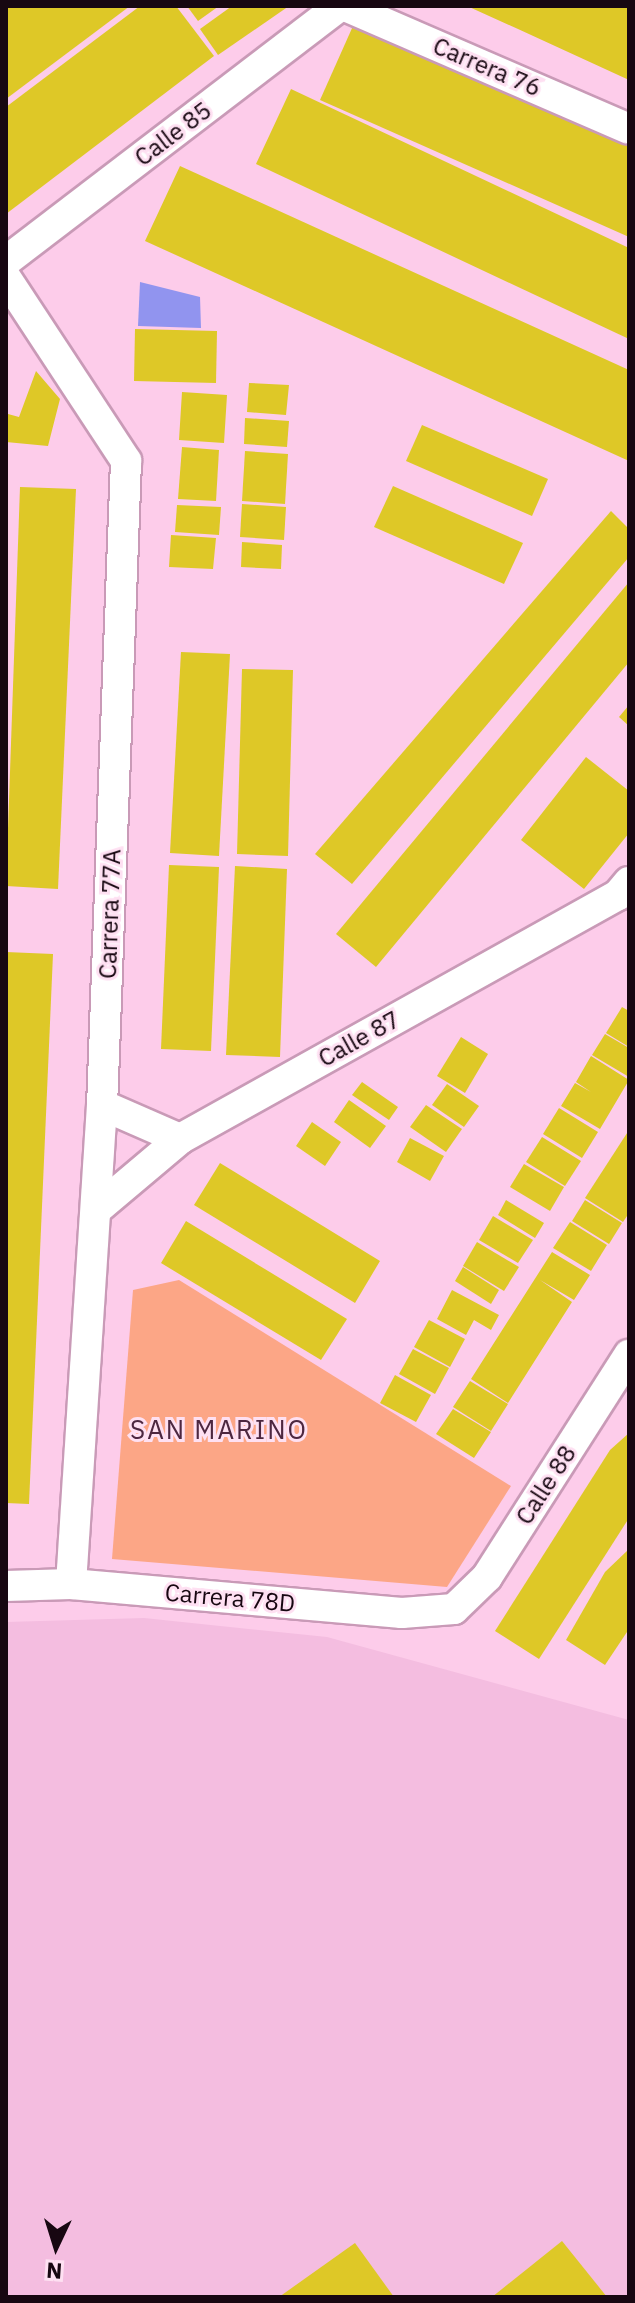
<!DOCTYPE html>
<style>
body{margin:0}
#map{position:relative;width:635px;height:2303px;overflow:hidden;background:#fdccea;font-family:"IBM Plex Sans",sans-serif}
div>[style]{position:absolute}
.built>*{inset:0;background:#f4bde0}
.green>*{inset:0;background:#fca686}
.water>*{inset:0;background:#9194ef}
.building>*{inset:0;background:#dec827}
.roads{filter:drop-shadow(2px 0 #c99ab7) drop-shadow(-2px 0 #c99ab7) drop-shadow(0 2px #c99ab7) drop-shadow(0 -2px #c99ab7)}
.minor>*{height:30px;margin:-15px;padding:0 15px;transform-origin:15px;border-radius:15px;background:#fff}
span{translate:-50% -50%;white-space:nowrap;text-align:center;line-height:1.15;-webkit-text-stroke:6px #fee0f2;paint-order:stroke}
.street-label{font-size:24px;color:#170711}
.neighbourhood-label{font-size:26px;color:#4d2740;letter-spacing:2px}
.frame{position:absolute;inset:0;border:8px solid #170711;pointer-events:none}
.north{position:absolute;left:16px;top:2207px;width:80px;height:80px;-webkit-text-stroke:6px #fee0f2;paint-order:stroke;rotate:184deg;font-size:22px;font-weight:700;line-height:32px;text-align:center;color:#170711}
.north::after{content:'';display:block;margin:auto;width:28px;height:36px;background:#170711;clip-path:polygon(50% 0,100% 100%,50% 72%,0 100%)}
</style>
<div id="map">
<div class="built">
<i style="clip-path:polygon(144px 1618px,327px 1637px,629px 1720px,629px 2297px,6px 2297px,6px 1622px)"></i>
</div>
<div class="green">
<i style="clip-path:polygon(179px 1280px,511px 1486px,447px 1587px,112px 1559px,133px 1290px)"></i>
</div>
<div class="water">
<i style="clip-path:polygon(140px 282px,200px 297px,201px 328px,138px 326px)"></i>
</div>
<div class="building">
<i style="clip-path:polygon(6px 6px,130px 6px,6px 99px)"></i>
<i style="clip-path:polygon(140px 6px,176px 6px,214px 56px,6px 214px,6px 107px)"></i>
<i style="clip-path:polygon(187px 6px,219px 6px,198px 21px)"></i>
<i style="clip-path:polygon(232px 6px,289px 6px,218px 55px,200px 29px)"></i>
<i style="clip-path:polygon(467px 6px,629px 6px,629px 80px,518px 29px)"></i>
<i style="clip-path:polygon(357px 17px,629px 138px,629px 237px,320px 100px)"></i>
<i style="clip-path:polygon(291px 89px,629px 248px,629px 339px,256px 164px)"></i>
<i style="clip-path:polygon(180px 166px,629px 370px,629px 461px,145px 241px)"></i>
<i style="clip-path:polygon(135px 329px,217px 331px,216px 383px,134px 381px)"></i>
<i style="clip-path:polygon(36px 371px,60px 399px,48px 446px,6px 442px,8px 414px,19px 417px)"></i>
<i style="clip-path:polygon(249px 383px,289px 385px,286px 415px,247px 412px)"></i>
<i style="clip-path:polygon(182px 392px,227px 395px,224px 443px,179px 440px)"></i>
<i style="clip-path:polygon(245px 418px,289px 421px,287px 447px,244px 444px)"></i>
<i style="clip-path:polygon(422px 425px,548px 479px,532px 516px,406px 461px)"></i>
<i style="clip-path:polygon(182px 447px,219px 450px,216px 501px,178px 499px)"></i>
<i style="clip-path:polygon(245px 451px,288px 454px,285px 504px,242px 501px)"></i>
<i style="clip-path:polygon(393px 486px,523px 543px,504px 584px,374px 527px)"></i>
<i style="clip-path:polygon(20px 487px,76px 489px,58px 889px,6px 886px)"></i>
<i style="clip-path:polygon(242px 504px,286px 507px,284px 540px,240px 537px)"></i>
<i style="clip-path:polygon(177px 505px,221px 507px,219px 535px,175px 532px)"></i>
<i style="clip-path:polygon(611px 511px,629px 529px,629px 557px,352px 884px,315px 854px)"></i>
<i style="clip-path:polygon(171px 535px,216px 538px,213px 569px,169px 567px)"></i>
<i style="clip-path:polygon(242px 542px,282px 545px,281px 569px,241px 567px)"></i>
<i style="clip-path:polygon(629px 582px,629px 662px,376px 967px,336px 934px)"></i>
<i style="clip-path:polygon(181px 652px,230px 654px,219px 856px,170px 853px)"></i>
<i style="clip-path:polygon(242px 669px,293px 670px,288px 856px,237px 854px)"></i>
<i style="clip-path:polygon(629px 705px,629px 726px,619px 717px)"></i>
<i style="clip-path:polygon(586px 757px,629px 791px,629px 833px,584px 889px,521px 840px)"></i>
<i style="clip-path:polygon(169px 865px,219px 867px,211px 1051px,161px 1049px)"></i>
<i style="clip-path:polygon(235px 866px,287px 869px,280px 1057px,226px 1055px)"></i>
<i style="clip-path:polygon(6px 952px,53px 954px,29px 1504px,6px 1503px)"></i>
<i style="clip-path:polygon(622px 1007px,629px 1011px,629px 1047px,606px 1033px)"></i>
<i style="clip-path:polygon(605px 1034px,629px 1048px,629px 1077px,592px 1055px)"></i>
<i style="clip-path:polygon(461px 1037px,488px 1054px,465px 1093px,437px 1076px)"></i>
<i style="clip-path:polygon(591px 1056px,629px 1080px,600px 1129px,561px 1106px,575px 1083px,591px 1092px,576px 1082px)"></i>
<i style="clip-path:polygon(362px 1082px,398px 1107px,389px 1120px,352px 1095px)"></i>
<i style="clip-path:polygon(447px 1084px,479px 1106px,464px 1127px,432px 1105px)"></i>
<i style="clip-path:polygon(349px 1100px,386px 1126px,370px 1148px,334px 1122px)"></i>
<i style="clip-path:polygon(426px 1105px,462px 1129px,446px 1152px,410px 1127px)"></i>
<i style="clip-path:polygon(559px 1108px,598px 1132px,582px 1158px,543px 1134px)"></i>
<i style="clip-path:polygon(312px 1122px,341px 1142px,325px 1166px,296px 1146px)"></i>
<i style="clip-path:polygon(629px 1130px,629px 1213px,623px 1222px,585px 1198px)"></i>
<i style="clip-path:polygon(542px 1137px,581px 1161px,565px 1186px,526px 1162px)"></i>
<i style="clip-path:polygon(410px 1138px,444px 1156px,430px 1181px,397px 1162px)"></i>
<i style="clip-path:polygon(220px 1163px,380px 1261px,355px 1303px,194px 1205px)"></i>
<i style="clip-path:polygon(524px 1164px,564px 1187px,550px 1211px,510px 1187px)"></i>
<i style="clip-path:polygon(506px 1200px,544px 1223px,535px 1238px,498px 1215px)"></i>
<i style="clip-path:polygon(585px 1200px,622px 1223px,609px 1244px,572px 1221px)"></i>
<i style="clip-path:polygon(493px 1216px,533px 1240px,518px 1263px,479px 1240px)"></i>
<i style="clip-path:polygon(186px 1221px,347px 1319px,321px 1360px,161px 1263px)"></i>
<i style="clip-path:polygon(570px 1222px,607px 1245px,591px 1271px,553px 1248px)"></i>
<i style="clip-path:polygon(477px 1242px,519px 1267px,504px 1291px,463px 1266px)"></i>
<i style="clip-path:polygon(552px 1252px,590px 1275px,574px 1300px,540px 1280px,572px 1302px,508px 1403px,471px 1379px)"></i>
<i style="clip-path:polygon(463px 1267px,499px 1290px,491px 1304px,455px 1281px)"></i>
<i style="clip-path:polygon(452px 1290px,499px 1315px,491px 1330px,474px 1320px,466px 1335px,437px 1319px)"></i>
<i style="clip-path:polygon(429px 1320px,465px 1339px,450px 1367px,414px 1347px)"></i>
<i style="clip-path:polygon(413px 1349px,449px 1368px,435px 1394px,399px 1374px)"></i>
<i style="clip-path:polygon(395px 1375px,431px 1395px,416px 1422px,380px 1403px)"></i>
<i style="clip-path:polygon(470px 1381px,508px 1404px,491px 1431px,453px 1407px)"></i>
<i style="clip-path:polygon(453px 1409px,491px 1432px,474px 1458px,436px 1434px)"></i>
<i style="clip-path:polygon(629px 1433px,629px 1518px,539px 1659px,495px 1631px,610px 1450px)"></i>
<i style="clip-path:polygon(629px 1549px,629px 1629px,605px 1665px,566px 1640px,605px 1572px)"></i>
<i style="clip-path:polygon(562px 2241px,607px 2297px,492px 2297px)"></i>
<i style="clip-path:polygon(355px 2243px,394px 2297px,279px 2297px)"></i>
</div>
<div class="roads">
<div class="minor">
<i style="left:345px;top:6px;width:309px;rotate:23.4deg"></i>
<i style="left:6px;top:261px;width:420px;rotate:-37.4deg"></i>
<i style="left:6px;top:278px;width:219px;rotate:56.7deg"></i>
<i style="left:126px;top:461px;width:644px;rotate:92.13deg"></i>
<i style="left:102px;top:1105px;width:480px;rotate:93.7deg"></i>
<i style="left:102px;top:1105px;width:85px;rotate:23.6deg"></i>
<i style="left:97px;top:1209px;width:109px;rotate:-40.1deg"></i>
<i style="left:180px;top:1139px;width:501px;rotate:-29.12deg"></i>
<i style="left:618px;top:895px;width:17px;rotate:-50deg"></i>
<i style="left:6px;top:1586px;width:65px;rotate:-1.8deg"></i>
<i style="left:71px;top:1584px;width:332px;rotate:5deg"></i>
<i style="left:402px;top:1613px;width:52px;rotate:-4.4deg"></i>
<i style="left:454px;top:1609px;width:46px;rotate:-44.1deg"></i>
<i style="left:487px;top:1577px;width:264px;rotate:-57.4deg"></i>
</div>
</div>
<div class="street-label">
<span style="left:487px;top:67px;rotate:23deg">Carrera 76</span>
<span style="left:173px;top:134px;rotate:-37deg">Calle 85</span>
<span style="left:110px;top:914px;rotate:-88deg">Carrera 77A</span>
<span style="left:359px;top:1039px;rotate:-29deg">Calle 87</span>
<span style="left:546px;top:1485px;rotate:-57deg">Calle 88</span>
<span style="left:230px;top:1598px;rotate:5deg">Carrera 78D</span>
</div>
<div class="neighbourhood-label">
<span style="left:219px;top:1430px">SAN MARINO</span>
</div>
<div class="frame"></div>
<div class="north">N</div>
</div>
